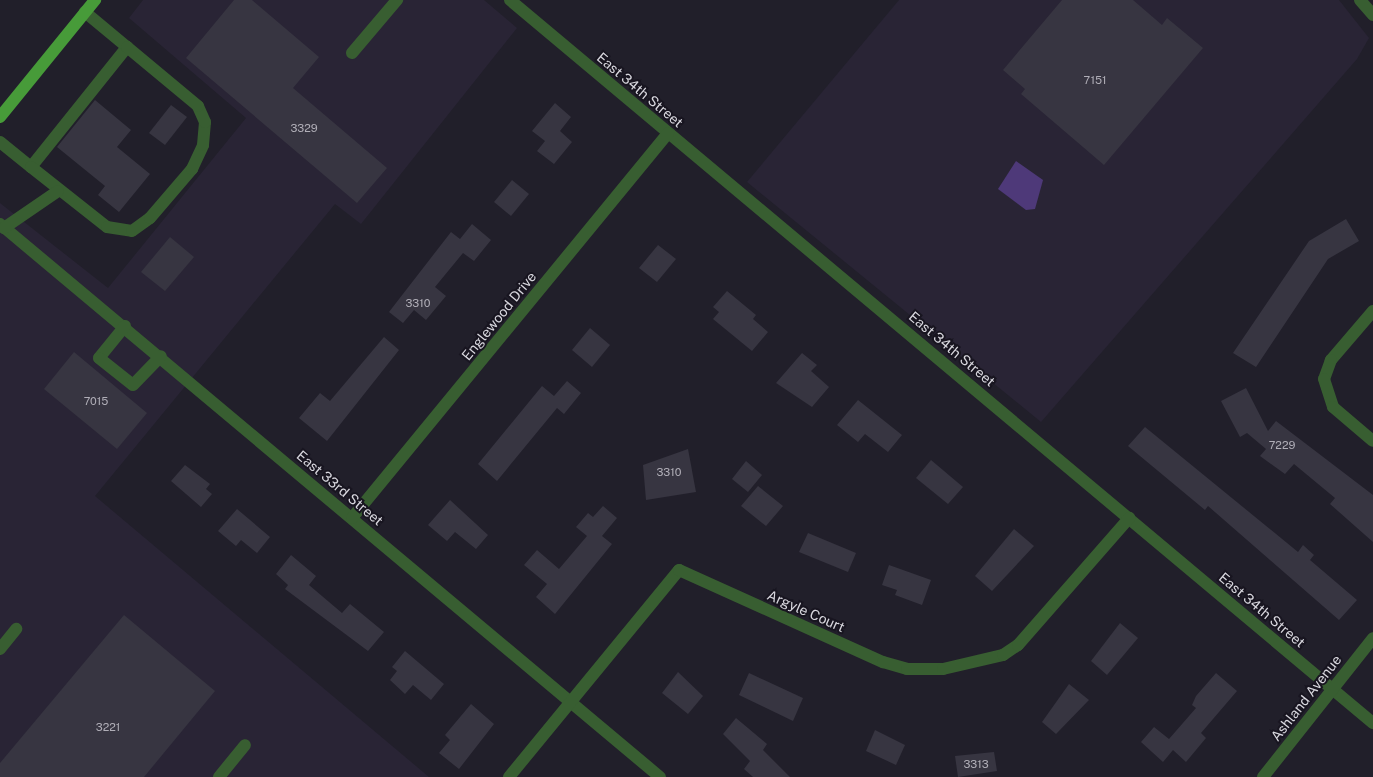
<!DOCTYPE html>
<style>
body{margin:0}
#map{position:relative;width:1373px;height:777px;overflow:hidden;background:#211f2a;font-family:"Public Sans",sans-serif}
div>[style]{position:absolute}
.built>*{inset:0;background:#292435}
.green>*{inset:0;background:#4e3979}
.building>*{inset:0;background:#373541}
.minor>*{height:12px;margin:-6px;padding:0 6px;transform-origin:6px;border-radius:6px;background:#385e31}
.major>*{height:12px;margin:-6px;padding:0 6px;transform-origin:6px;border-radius:6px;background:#479b39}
span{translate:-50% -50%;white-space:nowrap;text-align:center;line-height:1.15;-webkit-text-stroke:4px #181520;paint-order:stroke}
.number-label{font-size:11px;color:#b0aeb7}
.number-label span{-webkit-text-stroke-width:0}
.street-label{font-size:14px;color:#d8d7de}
</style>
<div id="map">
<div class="built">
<i style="clip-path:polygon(143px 0,484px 0,517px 28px,361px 224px,335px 204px,95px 496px,429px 777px,0 777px,0 203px,108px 288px,246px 118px,129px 18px)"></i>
<i style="clip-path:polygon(899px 0,1339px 0,1369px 38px,1357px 59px,1041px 422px,747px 182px)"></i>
</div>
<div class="green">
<i style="clip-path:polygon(1016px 161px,1043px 180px,1035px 209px,1026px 210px,998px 189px)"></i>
</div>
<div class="building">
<i style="clip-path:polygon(234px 0,252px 0,319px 57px,293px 88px,387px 168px,357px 203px,186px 58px)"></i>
<i style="clip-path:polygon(1062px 0,1133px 0,1162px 25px,1167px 18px,1203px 48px,1104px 165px,1021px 94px,1025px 89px,1003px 70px)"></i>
<i style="clip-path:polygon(95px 100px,131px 130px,117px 147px,150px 174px,119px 212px,98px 195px,105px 186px,57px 147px)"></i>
<i style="clip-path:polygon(555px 103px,571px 117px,560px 131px,572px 142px,554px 164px,537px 151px,545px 141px,532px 131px)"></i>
<i style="clip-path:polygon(171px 105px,187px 117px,165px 145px,149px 133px)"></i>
<i style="clip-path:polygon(512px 180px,529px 194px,511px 216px,494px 202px)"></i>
<i style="clip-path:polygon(1346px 219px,1359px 241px,1328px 259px,1256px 367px,1233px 353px,1309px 241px)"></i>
<i style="clip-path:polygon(472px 224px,491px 240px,474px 261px,463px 253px,435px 287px,446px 296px,426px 320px,414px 310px,403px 323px,389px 312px,451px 232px,460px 239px)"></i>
<i style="clip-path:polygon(170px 237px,194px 257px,165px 291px,141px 272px)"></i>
<i style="clip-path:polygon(658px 245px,676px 259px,657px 282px,639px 268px)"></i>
<i style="clip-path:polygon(727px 291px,756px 315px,753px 319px,768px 332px,752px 351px,713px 319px,719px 312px,713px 307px)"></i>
<i style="clip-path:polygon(590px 328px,610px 345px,592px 367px,572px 350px)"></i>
<i style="clip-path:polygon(384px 337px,399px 350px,327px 441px,299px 418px,320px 393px,330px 401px)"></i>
<i style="clip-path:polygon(74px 352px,147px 413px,117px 449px,44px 389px)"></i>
<i style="clip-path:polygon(802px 353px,817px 365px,811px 371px,829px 387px,812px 407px,776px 383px)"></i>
<i style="clip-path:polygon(567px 381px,581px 393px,564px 414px,557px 408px,497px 481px,478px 464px,542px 386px,554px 396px)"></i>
<i style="clip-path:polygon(1246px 388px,1268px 431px,1276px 421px,1373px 495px,1373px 542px,1330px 504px,1335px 498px,1294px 464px,1285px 474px,1260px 456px,1266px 449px,1247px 433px,1240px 437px,1221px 401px)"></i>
<i style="clip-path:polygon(858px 400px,902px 435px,888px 452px,865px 434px,858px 442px,837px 425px)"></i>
<i style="clip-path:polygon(1145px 427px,1298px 552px,1303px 545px,1314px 555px,1310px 560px,1357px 600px,1339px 620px,1208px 506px,1205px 510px,1128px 446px)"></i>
<i style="clip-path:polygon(688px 449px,696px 492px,646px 500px,643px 465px)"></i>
<i style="clip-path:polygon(931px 460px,963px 487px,948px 504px,916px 478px)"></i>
<i style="clip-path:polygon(746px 461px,762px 475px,748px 492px,732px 479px)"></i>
<i style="clip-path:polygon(185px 465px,210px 484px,206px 489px,212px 494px,201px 507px,171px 481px)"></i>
<i style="clip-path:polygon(758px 486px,783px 506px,766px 526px,741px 506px)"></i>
<i style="clip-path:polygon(450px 500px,488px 535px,476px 549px,455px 532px,447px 541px,428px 525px)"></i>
<i style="clip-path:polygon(603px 506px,617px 518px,602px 536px,612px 544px,555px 614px,536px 597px,547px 584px,524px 565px,537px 550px,559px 569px,587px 536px,576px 527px,588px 513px,593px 517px)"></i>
<i style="clip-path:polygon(237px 509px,270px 537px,257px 553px,241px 540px,236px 546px,218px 531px)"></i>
<i style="clip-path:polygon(1014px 529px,1034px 546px,992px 591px,975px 576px)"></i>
<i style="clip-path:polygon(808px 533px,856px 553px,848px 572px,799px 552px)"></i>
<i style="clip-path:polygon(291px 555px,316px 576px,309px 585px,342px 613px,350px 604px,384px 632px,368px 651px,285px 589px,288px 585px,276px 574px)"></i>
<i style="clip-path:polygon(889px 565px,931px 580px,922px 605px,895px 595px,897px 590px,882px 585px)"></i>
<i style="clip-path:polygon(124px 615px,215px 691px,144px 777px,0 777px,0 763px)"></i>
<i style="clip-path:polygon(1120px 623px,1138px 638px,1107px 675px,1091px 661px)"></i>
<i style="clip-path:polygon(405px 651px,444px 684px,431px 700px,413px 685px,405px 694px,390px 680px,397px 671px,392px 667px)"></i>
<i style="clip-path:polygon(678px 672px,703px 696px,688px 714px,662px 693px)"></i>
<i style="clip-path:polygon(749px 673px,803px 698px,793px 721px,739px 695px)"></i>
<i style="clip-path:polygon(1216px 673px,1237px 691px,1201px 733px,1206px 738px,1186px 762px,1173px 750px,1163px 762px,1141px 742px,1154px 727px,1169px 739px,1196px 708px,1192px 705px,1196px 696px)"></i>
<i style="clip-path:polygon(1069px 684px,1089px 700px,1056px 734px,1042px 722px)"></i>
<i style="clip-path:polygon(471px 704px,494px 724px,459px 769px,439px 753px,450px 740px,445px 735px)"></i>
<i style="clip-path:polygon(736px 718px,767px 744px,763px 750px,790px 777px,753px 777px,744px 769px,750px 761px,723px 734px)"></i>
<i style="clip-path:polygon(875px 730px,905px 745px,896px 765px,866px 751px)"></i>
<i style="clip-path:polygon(994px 752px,997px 771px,958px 777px,955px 756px)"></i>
</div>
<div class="minor">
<i style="left:510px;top:0;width:1126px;rotate:39.96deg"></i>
<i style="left:1360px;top:0;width:20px;rotate:49deg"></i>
<i style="left:352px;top:53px;width:70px;rotate:-49.7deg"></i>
<i style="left:0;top:142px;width:40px;rotate:39deg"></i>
<i style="left:31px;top:167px;width:154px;rotate:-51.3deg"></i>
<i style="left:127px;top:47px;width:55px;rotate:-140.2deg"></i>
<i style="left:31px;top:167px;width:97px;rotate:38.3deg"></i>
<i style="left:107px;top:227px;width:25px;rotate:9deg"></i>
<i style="left:132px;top:231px;width:22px;rotate:-36deg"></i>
<i style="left:150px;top:218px;width:65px;rotate:-49.4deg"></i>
<i style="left:192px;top:169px;width:26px;rotate:-65deg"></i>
<i style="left:203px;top:145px;width:23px;rotate:-85deg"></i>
<i style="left:205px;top:122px;width:17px;rotate:-114deg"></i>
<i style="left:198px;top:106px;width:92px;rotate:-140.3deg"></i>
<i style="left:0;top:224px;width:861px;rotate:39.96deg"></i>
<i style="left:4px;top:228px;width:65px;rotate:-34.4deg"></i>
<i style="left:1373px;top:311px;width:65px;rotate:130.6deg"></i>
<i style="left:1331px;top:360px;width:20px;rotate:110deg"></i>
<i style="left:1324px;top:379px;width:29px;rotate:72deg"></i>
<i style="left:1333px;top:407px;width:52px;rotate:40.4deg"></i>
<i style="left:125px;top:326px;width:41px;rotate:129.1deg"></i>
<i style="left:99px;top:358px;width:43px;rotate:38.5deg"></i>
<i style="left:133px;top:385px;width:40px;rotate:-46deg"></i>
<i style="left:352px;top:518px;width:498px;rotate:-50.6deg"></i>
<i style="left:0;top:649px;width:26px;rotate:-51deg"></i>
<i style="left:219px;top:777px;width:41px;rotate:-50.9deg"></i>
<i style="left:509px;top:777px;width:268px;rotate:-50.6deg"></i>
<i style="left:679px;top:570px;width:224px;rotate:24.3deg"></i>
<i style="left:883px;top:662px;width:25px;rotate:16deg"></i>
<i style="left:907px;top:669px;width:36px"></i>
<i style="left:943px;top:669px;width:62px;rotate:-13.1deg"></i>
<i style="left:1003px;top:655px;width:18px;rotate:-34deg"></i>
<i style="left:1018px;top:645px;width:169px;rotate:-48.8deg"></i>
<i style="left:1263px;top:777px;width:177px;rotate:-51.6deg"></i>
</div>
<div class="major">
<i style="left:0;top:117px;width:151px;rotate:-50.9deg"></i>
</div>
<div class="number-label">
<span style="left:1095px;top:80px">7151</span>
<span style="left:304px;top:128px">3329</span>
<span style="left:418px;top:303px">3310</span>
<span style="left:96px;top:401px">7015</span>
<span style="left:1282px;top:445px">7229</span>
<span style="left:669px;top:472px">3310</span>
<span style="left:108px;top:727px">3221</span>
<span style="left:976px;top:764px">3313</span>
</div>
<div class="street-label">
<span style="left:640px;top:90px;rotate:40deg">East 34th Street</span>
<span style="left:499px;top:316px;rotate:-51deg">Englewood Drive</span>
<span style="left:952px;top:349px;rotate:40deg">East 34th Street</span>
<span style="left:340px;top:488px;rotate:40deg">East 33rd Street</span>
<span style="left:1262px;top:610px;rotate:40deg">East 34th Street</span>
<span style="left:806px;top:611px;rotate:24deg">Argyle Court</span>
<span style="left:1306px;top:698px;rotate:-52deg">Ashland Avenue</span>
</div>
</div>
